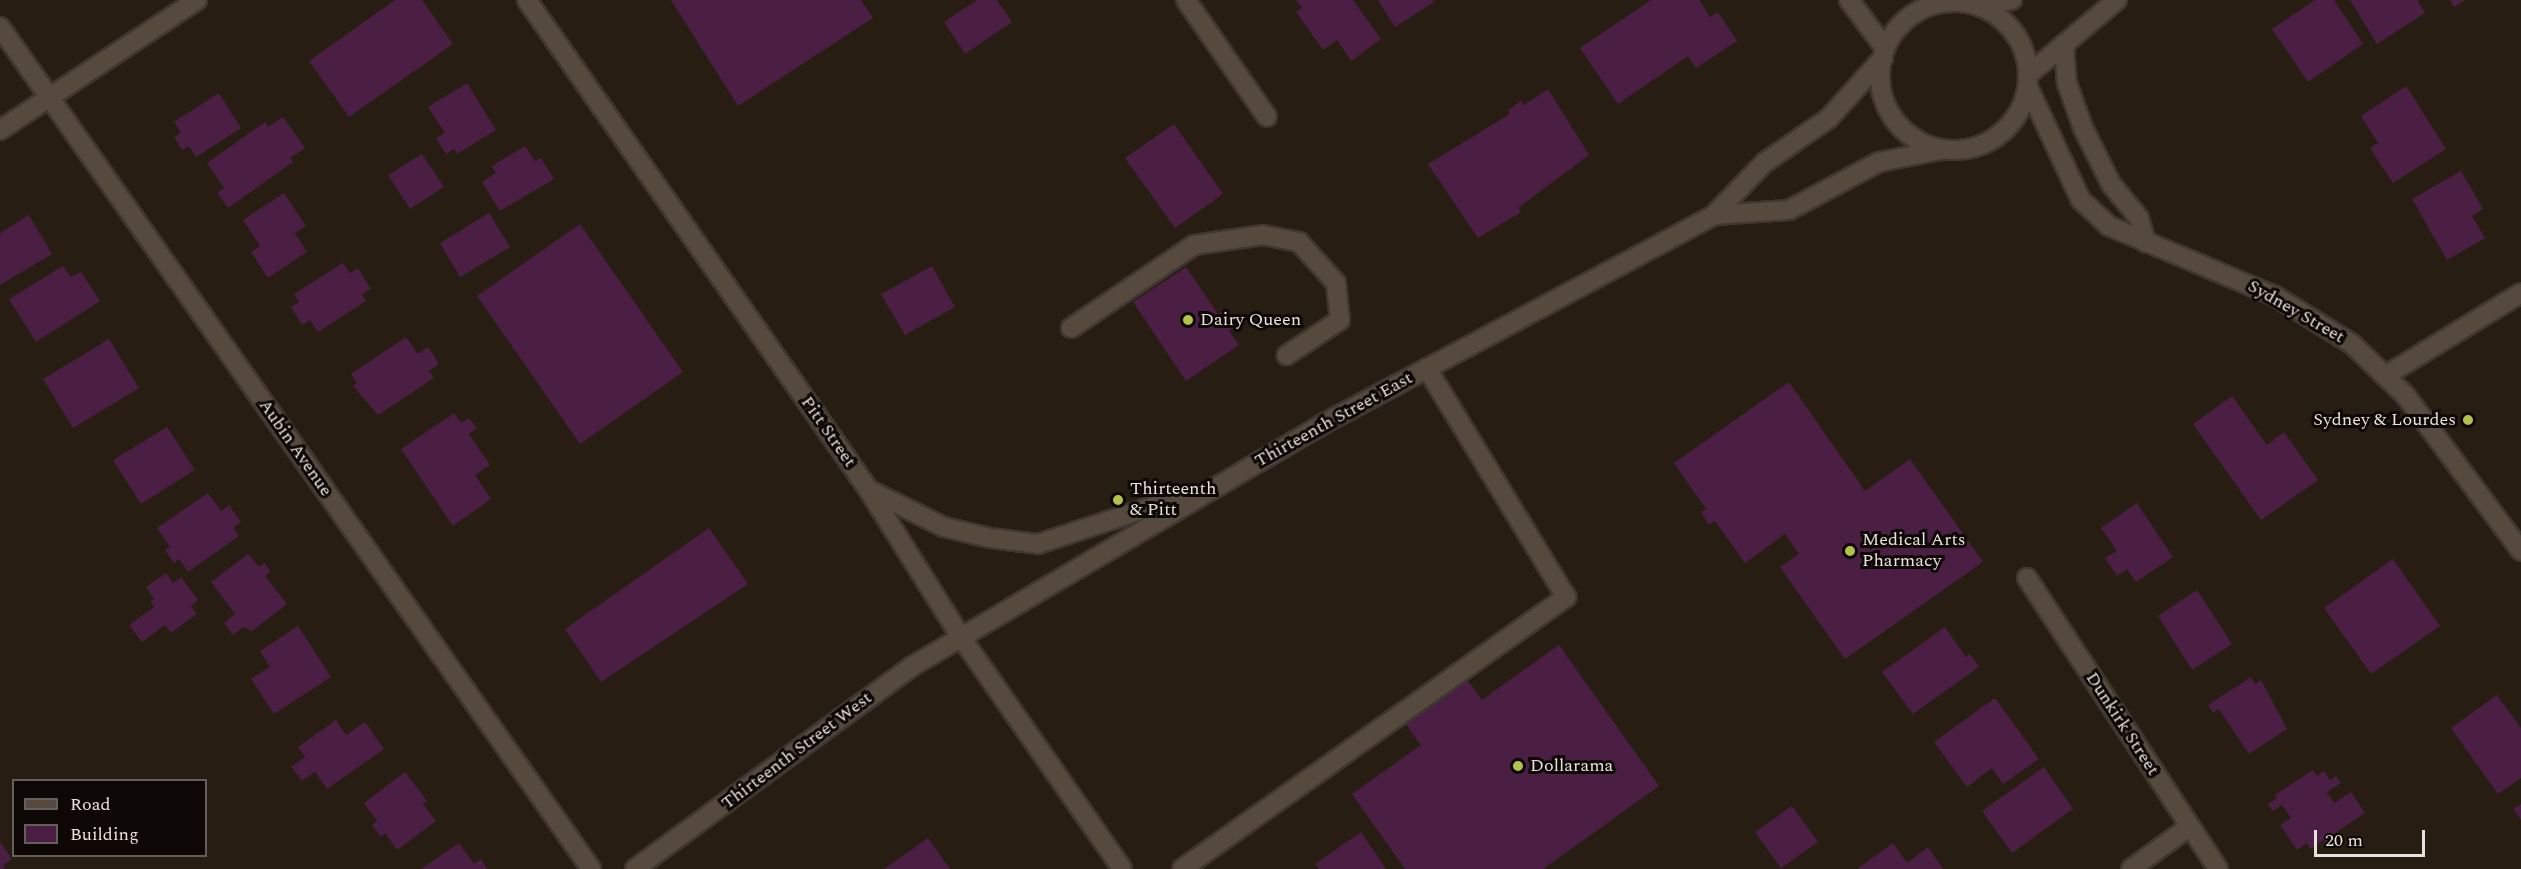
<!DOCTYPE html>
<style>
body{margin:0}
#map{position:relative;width:2521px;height:869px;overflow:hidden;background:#271d13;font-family:Spectral,serif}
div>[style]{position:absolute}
.building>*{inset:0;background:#4a1f43}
.roads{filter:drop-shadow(2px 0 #403731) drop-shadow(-2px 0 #403731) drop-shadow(0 2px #403731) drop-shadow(0 -2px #403731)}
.lane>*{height:18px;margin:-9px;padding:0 9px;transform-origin:9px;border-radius:9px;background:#564a3f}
.street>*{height:18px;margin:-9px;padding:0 9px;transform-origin:9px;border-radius:9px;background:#564a3f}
.secondary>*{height:18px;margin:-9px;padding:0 9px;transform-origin:9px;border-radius:9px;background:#564a3f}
.secondary>.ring{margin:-9px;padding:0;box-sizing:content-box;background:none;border:18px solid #564a3f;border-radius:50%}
.dots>*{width:16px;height:16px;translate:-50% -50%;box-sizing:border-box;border:3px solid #0d0805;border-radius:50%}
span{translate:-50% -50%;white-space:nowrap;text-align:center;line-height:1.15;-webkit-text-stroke:6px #0d0805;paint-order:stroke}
.street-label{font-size:18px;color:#e9e1db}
.poi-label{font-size:18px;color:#e9e1db}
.left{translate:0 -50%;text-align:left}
.right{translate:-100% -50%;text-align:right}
.legend{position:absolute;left:12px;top:779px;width:195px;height:78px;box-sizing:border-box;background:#0d0805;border:2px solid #655f5b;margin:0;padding:8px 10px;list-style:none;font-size:18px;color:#e9e1db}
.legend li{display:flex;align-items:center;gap:12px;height:30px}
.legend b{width:30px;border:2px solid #655f5b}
.scale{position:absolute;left:2314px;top:830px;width:111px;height:27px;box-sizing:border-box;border:3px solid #e9e1db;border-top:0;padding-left:8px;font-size:18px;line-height:21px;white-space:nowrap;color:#e9e1db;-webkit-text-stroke:4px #0d0805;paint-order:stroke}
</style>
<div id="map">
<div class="building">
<i style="clip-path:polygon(395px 0,422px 0,453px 44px,349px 117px,309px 61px)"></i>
<i style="clip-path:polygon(671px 0,861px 0,873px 18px,738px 106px)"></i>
<i style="clip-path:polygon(977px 0,997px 0,1012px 22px,965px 54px,944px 22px)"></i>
<i style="clip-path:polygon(1296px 0,1353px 0,1381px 39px,1351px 61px,1337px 40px,1323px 50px,1296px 12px,1302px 8px)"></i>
<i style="clip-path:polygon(1378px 0,1432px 0,1434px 2px,1395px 27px)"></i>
<i style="clip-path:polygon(1651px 0,1699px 0,1710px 17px,1718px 12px,1737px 41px,1696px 68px,1688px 56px,1618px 104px,1580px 48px)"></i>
<i style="clip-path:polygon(2315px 0,2334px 0,2363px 44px,2308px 82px,2272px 29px)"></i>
<i style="clip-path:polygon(2350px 0,2417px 0,2425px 13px,2377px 44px)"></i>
<i style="clip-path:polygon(2450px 0,2465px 0,2454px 7px)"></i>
<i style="clip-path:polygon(467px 83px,496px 130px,457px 154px,454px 149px,446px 154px,436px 138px,445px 133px,428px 107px)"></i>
<i style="clip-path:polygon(2406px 86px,2446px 149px,2393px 183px,2370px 148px,2378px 143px,2361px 116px)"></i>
<i style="clip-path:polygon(1548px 89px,1589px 155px,1518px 208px,1521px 212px,1478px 238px,1428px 164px,1510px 114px,1508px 110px,1521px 101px,1524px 105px)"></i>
<i style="clip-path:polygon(219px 93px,241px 128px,196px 157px,189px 146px,182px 150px,174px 137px,181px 133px,174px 122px)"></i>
<i style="clip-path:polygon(283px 117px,305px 148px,290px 158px,293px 162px,228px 208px,217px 193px,224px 188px,207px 163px,265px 122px,268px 127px)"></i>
<i style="clip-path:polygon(1174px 124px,1223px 194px,1175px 228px,1125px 158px)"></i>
<i style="clip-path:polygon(525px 146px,535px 161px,541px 158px,554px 179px,500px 211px,482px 182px,496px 173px,492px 166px)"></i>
<i style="clip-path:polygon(422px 154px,444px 187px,410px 209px,388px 175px)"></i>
<i style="clip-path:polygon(2461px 171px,2483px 209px,2472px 216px,2485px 238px,2447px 260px,2412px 199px)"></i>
<i style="clip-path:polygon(284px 193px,306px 226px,295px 233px,307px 252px,268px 278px,251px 252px,260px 246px,243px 220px)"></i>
<i style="clip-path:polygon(489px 213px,510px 247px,460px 277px,440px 243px)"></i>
<i style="clip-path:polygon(29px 215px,52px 254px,0 285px,0 233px)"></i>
<i style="clip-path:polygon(580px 224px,683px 372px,580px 444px,477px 296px)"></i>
<i style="clip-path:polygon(343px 263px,350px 273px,358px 268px,371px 289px,362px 294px,366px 301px,318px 332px,310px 320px,302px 325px,291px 307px,299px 302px,294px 294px)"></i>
<i style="clip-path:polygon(63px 266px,71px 277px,81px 272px,100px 301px,36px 342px,9px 299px)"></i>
<i style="clip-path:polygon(932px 266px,955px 307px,905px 335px,881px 294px)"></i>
<i style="clip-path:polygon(1186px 267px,1218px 314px,1224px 310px,1235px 326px,1229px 331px,1239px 345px,1186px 381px,1133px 302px)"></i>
<i style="clip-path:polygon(406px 337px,418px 354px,428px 347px,439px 364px,429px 371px,434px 378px,378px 415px,353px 386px,357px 383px,351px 374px)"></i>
<i style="clip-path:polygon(109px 339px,139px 388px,73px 428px,43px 379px)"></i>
<i style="clip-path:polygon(1789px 382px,1865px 491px,1910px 459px,1983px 562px,1845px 659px,1780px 567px,1799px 554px,1785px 534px,1745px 563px,1715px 521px,1709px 525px,1701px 512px,1706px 509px,1674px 463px)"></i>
<i style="clip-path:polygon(2232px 396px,2267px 445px,2284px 432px,2318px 480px,2261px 520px,2193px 424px)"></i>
<i style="clip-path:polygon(454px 413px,461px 423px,469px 418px,477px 428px,469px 434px,490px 465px,475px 475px,491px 499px,453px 526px,401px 449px)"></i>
<i style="clip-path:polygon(167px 427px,195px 470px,141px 504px,113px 460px)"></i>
<i style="clip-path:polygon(208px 493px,221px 511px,229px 505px,241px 522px,233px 528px,239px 536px,188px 572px,179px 559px,174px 563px,165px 550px,170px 547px,157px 528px)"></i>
<i style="clip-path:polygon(2137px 503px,2173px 557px,2136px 582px,2127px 569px,2117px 576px,2105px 558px,2117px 551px,2101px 528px)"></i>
<i style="clip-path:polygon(709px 528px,748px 584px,601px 682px,565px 629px)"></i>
<i style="clip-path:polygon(248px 554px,259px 567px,264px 563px,271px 571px,265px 576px,287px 604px,252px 631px,243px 627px,233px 635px,224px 623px,235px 614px,211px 582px)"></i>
<i style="clip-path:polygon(2393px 559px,2440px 626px,2371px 674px,2324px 608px)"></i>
<i style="clip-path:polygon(166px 573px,173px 583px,181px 577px,198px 600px,191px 606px,197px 614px,171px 633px,165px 625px,142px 642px,129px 625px,154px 607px,150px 602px,154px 599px,146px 587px)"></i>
<i style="clip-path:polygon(2197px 590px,2232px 644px,2192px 670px,2158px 616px)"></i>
<i style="clip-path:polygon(298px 626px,331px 677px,274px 714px,251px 679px,270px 667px,260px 651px)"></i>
<i style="clip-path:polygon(1945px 627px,1966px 657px,1970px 654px,1979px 667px,1913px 714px,1882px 672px)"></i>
<i style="clip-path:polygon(1559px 645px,1659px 786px,1543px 869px,1405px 869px,1352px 794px,1421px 745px,1404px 722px,1466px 678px,1482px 700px)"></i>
<i style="clip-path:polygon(2251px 677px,2255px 684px,2261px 680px,2287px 729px,2249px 754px,2219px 709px,2213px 713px,2208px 705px)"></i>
<i style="clip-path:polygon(2497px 695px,2521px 728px,2521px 778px,2498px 794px,2451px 728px)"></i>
<i style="clip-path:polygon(1995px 698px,2039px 759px,2003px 784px,1992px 768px,1967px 787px,1934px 742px)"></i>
<i style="clip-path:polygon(336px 720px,346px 735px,365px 722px,384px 749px,327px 789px,315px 772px,302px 781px,291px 767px,305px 757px,298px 747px)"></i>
<i style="clip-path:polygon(2044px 767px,2073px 809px,2012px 853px,1982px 811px)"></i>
<i style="clip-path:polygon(2313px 770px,2317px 776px,2324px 771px,2330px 780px,2336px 776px,2341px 783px,2327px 792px,2334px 803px,2351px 792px,2365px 813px,2332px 835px,2336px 841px,2328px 846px,2324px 840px,2310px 849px,2307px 843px,2297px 850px,2280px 825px,2291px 818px,2282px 805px,2273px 811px,2268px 804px,2277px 798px,2275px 795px)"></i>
<i style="clip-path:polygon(405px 772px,427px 801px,423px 804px,436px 821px,397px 850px,385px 833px,381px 837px,372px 825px,377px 821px,364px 803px)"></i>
<i style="clip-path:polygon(2521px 804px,2521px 820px,2513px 809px)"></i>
<i style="clip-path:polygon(1792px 806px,1818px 842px,1781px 868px,1755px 832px)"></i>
<i style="clip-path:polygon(1361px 832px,1386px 869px,1319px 869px,1315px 864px)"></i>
<i style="clip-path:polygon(928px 838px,950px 869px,884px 869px)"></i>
<i style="clip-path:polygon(0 842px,12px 859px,3px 866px,5px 869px,0 869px)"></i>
<i style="clip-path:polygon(459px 843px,474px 864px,481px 859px,487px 869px,421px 869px)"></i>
<i style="clip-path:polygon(1893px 843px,1907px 863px,1928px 847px,1943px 869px,1857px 869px)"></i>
</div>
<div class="roads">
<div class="lane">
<i style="left:1071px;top:328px;width:148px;rotate:-34deg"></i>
<i style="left:1194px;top:245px;width:70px;rotate:-8.2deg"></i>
<i style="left:1263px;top:235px;width:37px;rotate:11deg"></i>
<i style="left:1299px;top:242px;width:55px;rotate:47.9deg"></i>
<i style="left:1336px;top:283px;width:37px;rotate:84deg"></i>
<i style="left:1340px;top:320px;width:64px;rotate:146.6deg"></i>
<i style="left:1182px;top:869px;width:471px;rotate:-35.3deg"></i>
<i style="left:1566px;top:597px;width:268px;rotate:-121.3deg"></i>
</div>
<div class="street">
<i style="left:1186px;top:0;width:142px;rotate:55.3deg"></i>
<i style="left:1849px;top:0;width:60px;rotate:53.1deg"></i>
<i style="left:1947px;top:0;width:4px;rotate:34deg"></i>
<i style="left:1981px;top:7px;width:32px;rotate:-13deg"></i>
<i style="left:0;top:27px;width:1029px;rotate:54.93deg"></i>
<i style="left:2029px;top:74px;width:115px;rotate:-40.1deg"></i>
<i style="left:0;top:130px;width:236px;rotate:-33.4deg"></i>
<i style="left:2385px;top:376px;width:159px;rotate:-31.4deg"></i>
<i style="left:2027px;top:578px;width:348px;rotate:56.7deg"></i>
<i style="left:2131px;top:869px;width:72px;rotate:-35.9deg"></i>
</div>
<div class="secondary">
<i style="left:527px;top:0;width:596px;rotate:55.11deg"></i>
<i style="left:868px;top:489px;width:175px;rotate:57.9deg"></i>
<i style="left:961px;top:637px;width:282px;rotate:55.2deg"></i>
<i class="ring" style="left:1880px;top:2px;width:130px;height:130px"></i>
<i style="left:2064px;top:44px;width:39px;rotate:86deg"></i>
<i style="left:2067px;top:83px;width:48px;rotate:70.4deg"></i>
<i style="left:2083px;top:128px;width:63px;rotate:63.4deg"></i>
<i style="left:2111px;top:184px;width:44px;rotate:50.5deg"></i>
<i style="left:2139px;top:218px;width:26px;rotate:74deg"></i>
<i style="left:2028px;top:87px;width:125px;rotate:64.9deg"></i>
<i style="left:2081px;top:200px;width:38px;rotate:43deg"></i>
<i style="left:2109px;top:226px;width:180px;rotate:22.9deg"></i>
<i style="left:2275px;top:296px;width:91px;rotate:31.9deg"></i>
<i style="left:2352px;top:344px;width:75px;rotate:43.9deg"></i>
<i style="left:2406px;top:396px;width:193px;rotate:53.4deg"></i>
<i style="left:1714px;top:215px;width:75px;rotate:-3.8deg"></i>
<i style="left:1789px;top:210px;width:102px;rotate:-28.1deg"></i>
<i style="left:1879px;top:162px;width:63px;rotate:-11deg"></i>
<i style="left:869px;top:490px;width:84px;rotate:26.3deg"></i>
<i style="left:944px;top:527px;width:47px;rotate:13.4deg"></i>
<i style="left:990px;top:538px;width:48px;rotate:7.1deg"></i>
<i style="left:1038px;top:544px;width:151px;rotate:-18.2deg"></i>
<i style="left:635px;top:869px;width:342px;rotate:-36.2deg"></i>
<i style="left:911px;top:667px;width:478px;rotate:-30.5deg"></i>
<i style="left:1323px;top:424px;width:443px;rotate:-28.1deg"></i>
<i style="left:1714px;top:215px;width:72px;rotate:-46.1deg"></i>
<i style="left:1764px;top:163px;width:79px;rotate:-34.7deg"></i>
<i style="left:1829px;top:118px;width:81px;rotate:-48deg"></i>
</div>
</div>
<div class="dots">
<i style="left:1188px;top:320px;background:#b3c24b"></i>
<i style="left:2468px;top:420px;background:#b3c24b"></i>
<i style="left:1118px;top:500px;background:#b3c24b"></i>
<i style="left:1850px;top:551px;background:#b3c24b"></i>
<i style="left:1518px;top:766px;background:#b3c24b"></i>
</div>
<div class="street-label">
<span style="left:2296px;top:312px;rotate:30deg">Sydney Street</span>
<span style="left:1334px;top:420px;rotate:-29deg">Thirteenth Street East</span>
<span style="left:828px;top:432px;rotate:55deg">Pitt Street</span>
<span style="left:295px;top:448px;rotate:55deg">Aubin Avenue</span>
<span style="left:2122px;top:724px;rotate:57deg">Dunkirk Street</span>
<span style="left:797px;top:751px;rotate:-37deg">Thirteenth Street West</span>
</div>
<div class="poi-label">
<span class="left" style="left:1200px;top:320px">Dairy Queen</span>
<span class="right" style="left:2456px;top:420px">Sydney &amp; Lourdes</span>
<span class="left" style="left:1130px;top:500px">Thirteenth<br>&amp; Pitt</span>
<span class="left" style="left:1862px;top:551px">Medical Arts<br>Pharmacy</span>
<span class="left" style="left:1530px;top:766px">Dollarama</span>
</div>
<ul class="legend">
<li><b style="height:8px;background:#564a3f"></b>Road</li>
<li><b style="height:16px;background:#4a1f43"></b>Building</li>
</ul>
<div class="scale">20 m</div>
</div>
